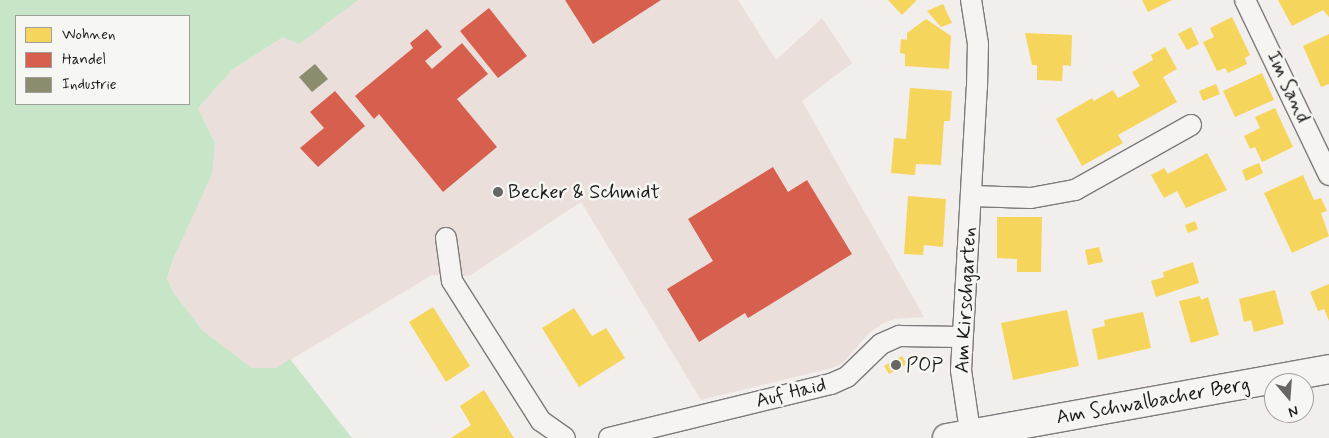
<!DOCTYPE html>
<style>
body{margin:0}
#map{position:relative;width:1329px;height:438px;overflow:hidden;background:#f2eeec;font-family:Mynerve,sans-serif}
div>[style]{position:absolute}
.built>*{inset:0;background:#ebdfdc}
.green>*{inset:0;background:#c6e6c7}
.homes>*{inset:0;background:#f6d55c}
.shops>*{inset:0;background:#d6604d}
.industry>*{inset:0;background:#8c8c6e}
.roads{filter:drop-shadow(1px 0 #7c7a7a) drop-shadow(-1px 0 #7c7a7a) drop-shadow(0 1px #7c7a7a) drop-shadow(0 -1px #7c7a7a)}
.street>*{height:20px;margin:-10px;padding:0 10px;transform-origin:10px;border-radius:10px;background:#f5f4f2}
.secondary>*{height:28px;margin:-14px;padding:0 14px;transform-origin:14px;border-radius:14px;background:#f5f4f2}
.dots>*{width:14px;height:14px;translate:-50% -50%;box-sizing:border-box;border:2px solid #f6f6f2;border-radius:50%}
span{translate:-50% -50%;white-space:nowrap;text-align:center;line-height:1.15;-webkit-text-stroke:5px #f6f6f2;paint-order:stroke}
.street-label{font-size:20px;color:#1c1c1c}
.poi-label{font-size:20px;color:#1c1c1c}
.left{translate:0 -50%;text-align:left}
.legend{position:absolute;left:15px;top:15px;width:175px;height:90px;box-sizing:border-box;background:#f6f6f2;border:1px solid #9f9f9c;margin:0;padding:6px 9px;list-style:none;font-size:15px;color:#1c1c1c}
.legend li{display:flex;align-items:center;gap:10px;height:25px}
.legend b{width:25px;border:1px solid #9f9f9c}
.north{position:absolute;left:1264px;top:373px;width:50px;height:50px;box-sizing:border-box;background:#f6f6f2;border:1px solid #9f9f9c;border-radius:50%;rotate:162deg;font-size:14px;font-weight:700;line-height:20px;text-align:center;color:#1c1c1c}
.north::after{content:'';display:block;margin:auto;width:18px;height:22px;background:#676665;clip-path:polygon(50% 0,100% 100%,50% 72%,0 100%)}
</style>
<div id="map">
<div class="built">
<i style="clip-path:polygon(358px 0,738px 0,776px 60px,822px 18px,852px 63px,802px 101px,924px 317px,895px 319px,882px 324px,869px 333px,842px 364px,832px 368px,701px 400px,581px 202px,469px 276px,432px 275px,277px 368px,252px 368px,202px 330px,174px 293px,167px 278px,215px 143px,198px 108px,232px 70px,283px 37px)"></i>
</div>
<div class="green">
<i style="clip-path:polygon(evenodd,0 0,358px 0,299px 44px,283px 37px,232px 70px,198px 108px,215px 143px,212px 174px,174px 257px,167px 278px,174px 293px,202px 330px,252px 368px,277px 368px,290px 359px,352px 438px,0 438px,0 0,16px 16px,189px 16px,189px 104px,16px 104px,16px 16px)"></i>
</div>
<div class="homes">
<i style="clip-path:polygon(888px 0,917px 0,902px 15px)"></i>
<i style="clip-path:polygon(1142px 0,1172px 0,1148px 12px)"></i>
<i style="clip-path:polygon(1278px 0,1329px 0,1329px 17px,1323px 10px,1292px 26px)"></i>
<i style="clip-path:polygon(943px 4px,952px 23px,941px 27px,927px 11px)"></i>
<i style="clip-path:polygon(1232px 17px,1250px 55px,1245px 58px,1247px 64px,1228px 73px,1225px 68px,1217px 71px,1203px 42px,1214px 37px,1210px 28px)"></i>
<i style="clip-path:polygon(926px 19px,951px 36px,949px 69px,905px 66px,905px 54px,900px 53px,901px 39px,907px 40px,907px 33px)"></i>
<i style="clip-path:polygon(1191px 27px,1199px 44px,1187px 50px,1178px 34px)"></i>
<i style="clip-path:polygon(1025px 33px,1072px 35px,1071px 66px,1063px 65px,1062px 81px,1037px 80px,1037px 65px,1032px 65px)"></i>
<i style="clip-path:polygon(1329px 34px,1329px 84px,1321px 87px,1303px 46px)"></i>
<i style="clip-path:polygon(1165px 47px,1177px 69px,1163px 77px,1177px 102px,1118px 135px,1123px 143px,1082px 166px,1056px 119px,1092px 98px,1094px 101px,1113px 90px,1118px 98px,1140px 86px,1132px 72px,1153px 60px,1151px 55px)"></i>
<i style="clip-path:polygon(1262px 73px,1274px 100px,1235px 117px,1223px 91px)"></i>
<i style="clip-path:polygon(1216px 84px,1220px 94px,1203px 101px,1199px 91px)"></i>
<i style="clip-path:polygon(910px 88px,952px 91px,950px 121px,944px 121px,941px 165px,916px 164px,915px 175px,891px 173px,894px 138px,906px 139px)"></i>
<i style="clip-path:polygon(1275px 108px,1293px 147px,1262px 162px,1255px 147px,1250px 149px,1244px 136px,1260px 128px,1255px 117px)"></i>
<i style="clip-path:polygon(1207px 153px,1227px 190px,1186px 208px,1177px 191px,1164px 198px,1151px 175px,1164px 168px,1168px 174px)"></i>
<i style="clip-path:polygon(1259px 163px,1263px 173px,1246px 181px,1242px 170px)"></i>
<i style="clip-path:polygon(1303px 175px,1314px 200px,1321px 198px,1327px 211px,1321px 213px,1329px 236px,1292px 253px,1264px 193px)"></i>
<i style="clip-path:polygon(908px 196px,946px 199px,943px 247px,924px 245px,923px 255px,904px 254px)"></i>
<i style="clip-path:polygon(997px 217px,1042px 217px,1041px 272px,1017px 272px,1017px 259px,997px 258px)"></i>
<i style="clip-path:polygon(1195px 221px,1198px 229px,1188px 233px,1185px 225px)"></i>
<i style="clip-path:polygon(1099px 247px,1103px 262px,1088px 265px,1085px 250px)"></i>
<i style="clip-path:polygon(1193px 262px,1199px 283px,1156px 297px,1151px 281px,1164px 277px,1163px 272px)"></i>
<i style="clip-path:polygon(1329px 284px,1329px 321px,1324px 309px,1318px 311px,1310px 292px)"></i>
<i style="clip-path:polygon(1275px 290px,1284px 324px,1254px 332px,1251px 320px,1244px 322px,1239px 299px)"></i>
<i style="clip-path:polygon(1200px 296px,1201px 300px,1208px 297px,1219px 335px,1191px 343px,1179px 301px)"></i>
<i style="clip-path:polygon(433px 307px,470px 366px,446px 382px,409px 322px)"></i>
<i style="clip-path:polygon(574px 308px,592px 336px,606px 328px,625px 358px,579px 387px,542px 328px)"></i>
<i style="clip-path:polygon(1067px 310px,1079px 366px,1013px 380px,1001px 323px)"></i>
<i style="clip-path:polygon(1143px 312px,1151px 348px,1098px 360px,1092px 329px,1105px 326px,1104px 320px)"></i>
<i style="clip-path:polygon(902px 356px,907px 364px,889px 374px,884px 366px)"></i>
<i style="clip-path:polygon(484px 390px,514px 438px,451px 438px,471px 425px,460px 406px)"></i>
</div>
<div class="shops">
<i style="clip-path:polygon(565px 0,661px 0,593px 44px)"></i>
<i style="clip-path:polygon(489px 8px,527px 56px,498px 78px,460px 31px)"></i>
<i style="clip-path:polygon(427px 29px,442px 47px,425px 61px,432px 69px,462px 43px,488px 74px,457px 99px,497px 147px,443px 192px,379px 114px,374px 119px,355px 96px,413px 48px,410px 43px)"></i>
<i style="clip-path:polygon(335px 91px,365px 126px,318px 167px,300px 148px,324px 128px,310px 112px)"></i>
<i style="clip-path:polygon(773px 167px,788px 192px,807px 180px,852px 254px,748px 318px,745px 313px,699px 342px,667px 289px,713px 261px,688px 219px)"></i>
</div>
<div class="industry">
<i style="clip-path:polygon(315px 64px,328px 79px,312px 92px,299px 77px)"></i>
</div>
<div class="roads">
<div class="street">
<i style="left:1245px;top:0;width:194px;rotate:64.4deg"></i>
<i style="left:972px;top:196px;width:59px;rotate:1.9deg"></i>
<i style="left:1031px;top:198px;width:45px;rotate:-10.3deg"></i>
<i style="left:1075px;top:190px;width:133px;rotate:-29.3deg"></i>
<i style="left:446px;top:238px;width:43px;rotate:82.1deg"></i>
<i style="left:452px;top:281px;width:166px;rotate:57.6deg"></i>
<i style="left:541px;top:421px;width:29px;rotate:35deg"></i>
<i style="left:609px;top:438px;width:228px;rotate:-13.7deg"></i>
<i style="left:831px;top:384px;width:17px;rotate:-24deg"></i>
<i style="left:847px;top:377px;width:47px;rotate:-44.1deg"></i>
<i style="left:881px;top:344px;width:20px;rotate:-24deg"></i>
<i style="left:899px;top:336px;width:62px;rotate:0.9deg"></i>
<i style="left:971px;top:438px;width:69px;rotate:-98.4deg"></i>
<i style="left:961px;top:370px;width:283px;rotate:-86.8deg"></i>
<i style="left:977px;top:87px;width:43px;rotate:-88.7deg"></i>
<i style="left:978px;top:44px;width:45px;rotate:-99deg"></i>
</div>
<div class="secondary">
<i style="left:947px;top:438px;width:388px;rotate:-10.2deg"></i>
</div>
</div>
<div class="dots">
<i style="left:498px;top:192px;background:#676665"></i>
<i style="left:896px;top:365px;background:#676665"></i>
</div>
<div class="street-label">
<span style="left:1288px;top:87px;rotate:65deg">Im Sand</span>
<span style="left:966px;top:300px;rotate:-87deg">Am Kirschgarten</span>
<span style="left:791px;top:393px;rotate:-14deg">Auf Haid</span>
<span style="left:1153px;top:401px;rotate:-10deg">Am Schwalbacher Berg</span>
</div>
<div class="poi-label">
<span class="left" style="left:508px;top:192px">Becker &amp; Schmidt</span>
<span class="left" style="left:906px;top:365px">POP</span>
</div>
<ul class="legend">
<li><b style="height:14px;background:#f6d55c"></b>Wohnen</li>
<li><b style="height:14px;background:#d6604d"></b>Handel</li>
<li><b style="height:14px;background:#8c8c6e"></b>Industrie</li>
</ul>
<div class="north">N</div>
</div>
